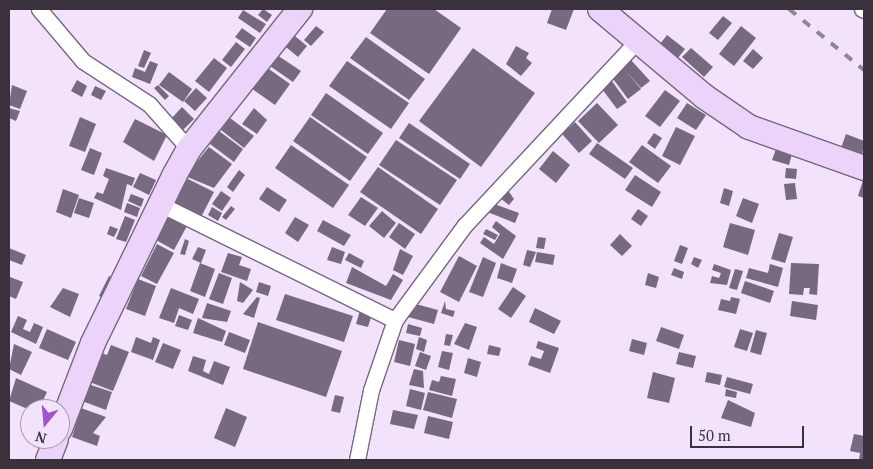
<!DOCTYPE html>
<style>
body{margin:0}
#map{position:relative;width:873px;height:469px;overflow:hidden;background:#f2e2fb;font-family:"PT Serif",serif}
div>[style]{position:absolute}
.building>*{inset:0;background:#77697f}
.roads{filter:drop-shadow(1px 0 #75677d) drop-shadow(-1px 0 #75677d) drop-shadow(0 1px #75677d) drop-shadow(0 -1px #75677d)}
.street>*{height:15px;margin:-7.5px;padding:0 7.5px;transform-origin:7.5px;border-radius:7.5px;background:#fff}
.primary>*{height:24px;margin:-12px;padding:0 12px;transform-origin:12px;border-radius:12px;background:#ebd3f9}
.rail>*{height:4px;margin-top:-2px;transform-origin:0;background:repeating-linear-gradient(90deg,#908596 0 9px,transparent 0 18px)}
span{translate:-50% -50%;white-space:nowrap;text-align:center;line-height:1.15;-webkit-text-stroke:5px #f2e2fb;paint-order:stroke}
.frame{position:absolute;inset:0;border:10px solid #39323c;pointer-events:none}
.north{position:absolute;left:20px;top:399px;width:50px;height:50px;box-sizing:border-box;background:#f2e2fb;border:1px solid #a89caf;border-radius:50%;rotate:197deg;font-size:14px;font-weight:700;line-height:20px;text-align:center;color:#39323c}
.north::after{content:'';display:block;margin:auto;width:18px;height:22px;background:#a054c5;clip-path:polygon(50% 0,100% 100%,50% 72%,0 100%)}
.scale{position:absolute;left:690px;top:426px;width:114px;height:22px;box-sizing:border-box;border:2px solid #39323c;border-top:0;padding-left:6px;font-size:15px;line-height:18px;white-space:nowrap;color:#39323c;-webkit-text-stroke:4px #f2e2fb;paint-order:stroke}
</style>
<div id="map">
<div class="building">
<i style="clip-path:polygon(263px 9px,272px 15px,267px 22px,258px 15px)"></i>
<i style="clip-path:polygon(387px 9px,434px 9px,461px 28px,429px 74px,370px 33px)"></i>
<i style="clip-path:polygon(552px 9px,574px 9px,566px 30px,547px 23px)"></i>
<i style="clip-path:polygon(243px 10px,266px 24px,260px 33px,238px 18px)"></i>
<i style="clip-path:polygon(723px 16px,732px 23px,718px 40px,709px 33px)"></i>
<i style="clip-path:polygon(316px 26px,324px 32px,311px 46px,304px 40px)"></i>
<i style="clip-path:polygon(741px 26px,756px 38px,734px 66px,719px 54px)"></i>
<i style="clip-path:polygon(242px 28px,256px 38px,250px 47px,235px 37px)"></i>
<i style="clip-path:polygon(290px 32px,307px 46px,298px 57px,281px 43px)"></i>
<i style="clip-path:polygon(667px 35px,685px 49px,678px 58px,660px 44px)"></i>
<i style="clip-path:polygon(366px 37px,425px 79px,409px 100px,350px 58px)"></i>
<i style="clip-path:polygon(236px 42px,245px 49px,231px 67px,222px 60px)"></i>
<i style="clip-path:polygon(516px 46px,529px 53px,526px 58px,532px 63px,521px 76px,506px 64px)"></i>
<i style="clip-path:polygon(473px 48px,535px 93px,481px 167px,419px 121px)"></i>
<i style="clip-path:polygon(691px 48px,713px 67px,704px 77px,682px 57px)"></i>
<i style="clip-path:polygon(753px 49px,763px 58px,753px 69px,743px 61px)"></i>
<i style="clip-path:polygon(144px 50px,151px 53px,144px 68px,138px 66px)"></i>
<i style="clip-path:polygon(277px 55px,301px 71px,293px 82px,270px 66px)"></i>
<i style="clip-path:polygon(214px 58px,227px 68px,209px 92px,195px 81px)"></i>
<i style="clip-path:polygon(631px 60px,650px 81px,641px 88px,625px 70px,641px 89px,628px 99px,611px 76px)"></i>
<i style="clip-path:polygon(150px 61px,158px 64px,150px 84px,132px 77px,135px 68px,145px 72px)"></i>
<i style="clip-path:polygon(347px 61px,409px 103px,391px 129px,329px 86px)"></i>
<i style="clip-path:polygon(266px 67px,290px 84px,275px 105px,251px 88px)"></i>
<i style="clip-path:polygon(169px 72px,192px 89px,183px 102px,159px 85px)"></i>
<i style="clip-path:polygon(609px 77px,627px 102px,617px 109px,599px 85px)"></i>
<i style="clip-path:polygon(77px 80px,87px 86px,82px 97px,71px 91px)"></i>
<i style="clip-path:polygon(12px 85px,27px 91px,20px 109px,9px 105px)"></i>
<i style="clip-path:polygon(158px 85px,169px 96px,165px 100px,154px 88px)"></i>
<i style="clip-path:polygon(95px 86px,106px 91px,101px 100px,91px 95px)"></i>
<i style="clip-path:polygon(196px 88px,207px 98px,195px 111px,184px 101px)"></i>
<i style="clip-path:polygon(665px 90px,680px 101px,660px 127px,645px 116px)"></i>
<i style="clip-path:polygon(326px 93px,383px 133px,368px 154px,311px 115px)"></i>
<i style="clip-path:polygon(597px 103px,618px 125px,599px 143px,578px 121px)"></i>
<i style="clip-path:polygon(687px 103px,706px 115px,696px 130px,677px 118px)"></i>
<i style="clip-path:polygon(182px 107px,194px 119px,183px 130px,171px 119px)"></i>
<i style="clip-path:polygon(9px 108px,20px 111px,16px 121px,9px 118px)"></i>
<i style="clip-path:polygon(254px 108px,267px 120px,257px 134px,242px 124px)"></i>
<i style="clip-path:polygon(80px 117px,96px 124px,85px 152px,69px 146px)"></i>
<i style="clip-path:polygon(310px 117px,367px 157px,350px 181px,293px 141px)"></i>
<i style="clip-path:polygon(230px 118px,254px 136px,244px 148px,221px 130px)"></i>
<i style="clip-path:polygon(135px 119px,167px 135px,154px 161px,123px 142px)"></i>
<i style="clip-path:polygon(575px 122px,592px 141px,579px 153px,562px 134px)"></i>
<i style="clip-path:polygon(409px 123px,470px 164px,460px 179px,399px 138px)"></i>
<i style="clip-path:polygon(676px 127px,695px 136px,680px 165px,662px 156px)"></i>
<i style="clip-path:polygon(219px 131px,243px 149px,234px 162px,210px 144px)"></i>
<i style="clip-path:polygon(654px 133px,662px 138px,655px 149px,647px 143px)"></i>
<i style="clip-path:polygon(846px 134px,864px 141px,862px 156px,841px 148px)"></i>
<i style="clip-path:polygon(396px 140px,457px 180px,440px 205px,379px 165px)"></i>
<i style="clip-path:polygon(597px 143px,633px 168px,625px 179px,589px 154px)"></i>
<i style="clip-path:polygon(291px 145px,349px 185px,333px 208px,275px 168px)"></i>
<i style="clip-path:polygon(642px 145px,671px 166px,658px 183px,629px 162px)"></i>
<i style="clip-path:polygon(209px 147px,232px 164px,214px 188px,185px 176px)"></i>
<i style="clip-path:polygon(90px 148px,102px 153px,94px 175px,81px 170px)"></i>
<i style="clip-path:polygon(776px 149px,792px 154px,789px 165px,772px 160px)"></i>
<i style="clip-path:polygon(553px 151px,570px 165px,556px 183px,539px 169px)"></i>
<i style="clip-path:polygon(378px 167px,438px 209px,421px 234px,360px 192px)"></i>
<i style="clip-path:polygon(106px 168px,135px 178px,132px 186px,127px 184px,121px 210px,94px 198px,97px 192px,103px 194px,109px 179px,103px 176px)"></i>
<i style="clip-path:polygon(786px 168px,797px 169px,796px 179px,785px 178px)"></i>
<i style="clip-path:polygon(239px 170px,245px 175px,233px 192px,227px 187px)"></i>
<i style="clip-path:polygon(140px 173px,156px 180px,149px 195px,133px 187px)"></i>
<i style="clip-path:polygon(635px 175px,661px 192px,652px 207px,625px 190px)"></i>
<i style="clip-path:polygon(864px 177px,864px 198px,858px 196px)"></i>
<i style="clip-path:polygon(186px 178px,214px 192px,200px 219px,172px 204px)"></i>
<i style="clip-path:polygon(795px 183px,797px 199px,786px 200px,784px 184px)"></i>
<i style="clip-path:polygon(267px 187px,287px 200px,279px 212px,259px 199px)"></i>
<i style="clip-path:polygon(724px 188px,733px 191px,729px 206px,720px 203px)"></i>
<i style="clip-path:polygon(63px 189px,79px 195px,71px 218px,56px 212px)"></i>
<i style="clip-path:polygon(507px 189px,514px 199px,509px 205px,500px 198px)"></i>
<i style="clip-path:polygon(221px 191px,231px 198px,222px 211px,212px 204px)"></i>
<i style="clip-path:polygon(131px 194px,144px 199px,141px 207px,128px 201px)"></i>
<i style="clip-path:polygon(361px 197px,378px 208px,365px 226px,348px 215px)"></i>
<i style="clip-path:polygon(79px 198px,94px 203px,89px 218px,74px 213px)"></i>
<i style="clip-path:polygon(743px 198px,759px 204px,752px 223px,736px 216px)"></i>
<i style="clip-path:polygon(489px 202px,519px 213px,515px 223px,485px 211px)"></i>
<i style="clip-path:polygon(127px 203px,140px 208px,137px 217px,124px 212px)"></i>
<i style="clip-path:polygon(231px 206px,235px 209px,226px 220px,222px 217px)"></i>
<i style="clip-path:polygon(212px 207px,222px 213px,218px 221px,208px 215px)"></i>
<i style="clip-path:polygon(638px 209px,648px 216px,641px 226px,631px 219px)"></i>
<i style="clip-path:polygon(382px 211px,396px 223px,384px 238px,369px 226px)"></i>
<i style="clip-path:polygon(170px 213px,188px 224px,174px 250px,156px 240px)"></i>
<i style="clip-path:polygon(125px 216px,135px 220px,126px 242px,116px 239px)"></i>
<i style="clip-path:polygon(295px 217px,309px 225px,298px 242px,285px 233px)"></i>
<i style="clip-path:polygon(323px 220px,351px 235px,344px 246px,317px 231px)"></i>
<i style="clip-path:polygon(496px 221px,516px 236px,503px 259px,480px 243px,484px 237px,494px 244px,500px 234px,492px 227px)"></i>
<i style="clip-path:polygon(399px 223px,415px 234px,405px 249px,389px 237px)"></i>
<i style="clip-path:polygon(730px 223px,755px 230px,748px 255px,723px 247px)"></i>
<i style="clip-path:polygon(110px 226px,118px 229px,114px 237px,107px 234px)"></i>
<i style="clip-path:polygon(486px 229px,498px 235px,495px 240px,483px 234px)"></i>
<i style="clip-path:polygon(779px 233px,793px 237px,785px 263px,771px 259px)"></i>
<i style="clip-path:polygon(620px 234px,632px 246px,622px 256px,610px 245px)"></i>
<i style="clip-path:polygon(538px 237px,546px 238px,544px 249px,536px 248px)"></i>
<i style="clip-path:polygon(185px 239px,189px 241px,185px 255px,180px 254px)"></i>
<i style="clip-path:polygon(157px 244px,174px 253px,157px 284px,141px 276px)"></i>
<i style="clip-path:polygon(680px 245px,688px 248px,682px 264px,674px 261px)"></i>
<i style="clip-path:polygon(198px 247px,206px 250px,201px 263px,192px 259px)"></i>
<i style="clip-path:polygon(332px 247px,345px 252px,341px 264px,327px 260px)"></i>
<i style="clip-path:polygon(9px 248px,26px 255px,22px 265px,9px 260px)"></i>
<i style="clip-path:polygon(400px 249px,413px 256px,403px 275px,393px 270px)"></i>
<i style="clip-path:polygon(527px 250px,536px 252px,530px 267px,523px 265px)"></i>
<i style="clip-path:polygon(537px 252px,555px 255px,553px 265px,535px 262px)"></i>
<i style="clip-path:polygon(228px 253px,242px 257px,239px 265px,251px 269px,247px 281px,221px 272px)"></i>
<i style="clip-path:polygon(349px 253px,364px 261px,361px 268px,345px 260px)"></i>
<i style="clip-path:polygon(459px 256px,477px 266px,459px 302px,440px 292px)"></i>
<i style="clip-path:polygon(483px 257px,496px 263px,483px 297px,469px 292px)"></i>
<i style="clip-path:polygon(694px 257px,702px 260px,698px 268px,691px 264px)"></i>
<i style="clip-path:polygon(200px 263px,215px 269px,205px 297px,190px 291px)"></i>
<i style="clip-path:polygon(501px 263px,517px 269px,512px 283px,497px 278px)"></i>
<i style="clip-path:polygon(791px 263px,819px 264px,817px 295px,809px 294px,810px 288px,804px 288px,803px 295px,789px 294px)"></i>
<i style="clip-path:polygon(714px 264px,731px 270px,727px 285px,710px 283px,712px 276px,719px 278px,721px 273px,712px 270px)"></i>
<i style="clip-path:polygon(770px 264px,783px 268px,778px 287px,746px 278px,749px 268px,768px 273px)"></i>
<i style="clip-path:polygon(352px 267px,386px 286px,393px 274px,403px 280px,391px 300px,346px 283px)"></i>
<i style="clip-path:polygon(674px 268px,684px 272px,682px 279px,671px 275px)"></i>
<i style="clip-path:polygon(735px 269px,743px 271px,737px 290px,729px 288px)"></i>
<i style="clip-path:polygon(219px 273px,232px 278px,223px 304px,209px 299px)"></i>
<i style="clip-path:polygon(648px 273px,659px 277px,656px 288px,645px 285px)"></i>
<i style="clip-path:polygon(109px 276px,115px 279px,105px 299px,99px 296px)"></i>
<i style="clip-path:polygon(10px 277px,23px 282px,16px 299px,9px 296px)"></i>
<i style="clip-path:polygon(138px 279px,156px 286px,145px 316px,126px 309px)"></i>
<i style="clip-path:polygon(745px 281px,774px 291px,770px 303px,741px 293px)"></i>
<i style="clip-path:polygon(240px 282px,253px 290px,243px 303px,237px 301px)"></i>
<i style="clip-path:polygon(259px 282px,271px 286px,268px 296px,256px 292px)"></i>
<i style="clip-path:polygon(513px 287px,526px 296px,511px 318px,498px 309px)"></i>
<i style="clip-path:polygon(63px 288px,79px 294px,70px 317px,50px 307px)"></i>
<i style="clip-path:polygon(171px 288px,199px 299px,193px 314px,179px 308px,174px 323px,159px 318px)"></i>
<i style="clip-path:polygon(285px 294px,353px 316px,344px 342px,276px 320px)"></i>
<i style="clip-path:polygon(257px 297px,260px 298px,254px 318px,243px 314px)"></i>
<i style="clip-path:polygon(731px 297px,740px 299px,736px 314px,718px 310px,721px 299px,730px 301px)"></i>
<i style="clip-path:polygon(445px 301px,446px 309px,455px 311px,453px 317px,441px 313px)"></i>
<i style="clip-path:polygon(792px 301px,818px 305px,816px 320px,790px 316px)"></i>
<i style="clip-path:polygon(207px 303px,231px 311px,227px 322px,202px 318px)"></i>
<i style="clip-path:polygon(412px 303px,438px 310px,434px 324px,408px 317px)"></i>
<i style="clip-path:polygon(535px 308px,561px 321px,554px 334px,529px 322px)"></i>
<i style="clip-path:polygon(360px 310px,372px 314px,368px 327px,356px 324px)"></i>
<i style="clip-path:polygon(179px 315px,192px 320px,188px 330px,175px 326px)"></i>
<i style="clip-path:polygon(18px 316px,27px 320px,23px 329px,30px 332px,34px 323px,43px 327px,36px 344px,11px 332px)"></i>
<i style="clip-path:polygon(198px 318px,226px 331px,222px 342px,193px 333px)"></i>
<i style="clip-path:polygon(258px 322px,342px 351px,326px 397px,243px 369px)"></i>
<i style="clip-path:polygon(465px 323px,477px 327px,469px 350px,454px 344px)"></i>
<i style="clip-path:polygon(408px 324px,422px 328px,420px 336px,406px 333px)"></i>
<i style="clip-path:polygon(661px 327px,684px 335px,679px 349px,656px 341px)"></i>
<i style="clip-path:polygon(47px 329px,76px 342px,68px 360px,39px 348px)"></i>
<i style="clip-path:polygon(740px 329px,753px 333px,747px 351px,734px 347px)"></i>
<i style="clip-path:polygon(756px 330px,767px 333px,761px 355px,750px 352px)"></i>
<i style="clip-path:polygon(229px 332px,250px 340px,245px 353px,224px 345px)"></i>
<i style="clip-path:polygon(446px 334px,453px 335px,450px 346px,444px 345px)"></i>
<i style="clip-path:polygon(136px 337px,151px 343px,153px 337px,160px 340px,153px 360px,131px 352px)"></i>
<i style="clip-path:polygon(419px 337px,427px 340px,424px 352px,416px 349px)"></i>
<i style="clip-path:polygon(632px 339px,647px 343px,644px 355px,629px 351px)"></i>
<i style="clip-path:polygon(399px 340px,415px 344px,410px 366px,394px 362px)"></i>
<i style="clip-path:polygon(538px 341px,559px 348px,550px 373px,528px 365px,531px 356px,541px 359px,544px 351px,536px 348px)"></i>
<i style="clip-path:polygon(163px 343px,181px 350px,173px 369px,155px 362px)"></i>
<i style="clip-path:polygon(14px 344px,32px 352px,21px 375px,9px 369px)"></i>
<i style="clip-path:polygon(111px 345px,129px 352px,113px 391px,87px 381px,99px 352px,107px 355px)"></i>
<i style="clip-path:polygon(489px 345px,501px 348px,499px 356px,487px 354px)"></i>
<i style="clip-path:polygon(442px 351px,453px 353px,449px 370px,438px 367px)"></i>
<i style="clip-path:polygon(420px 352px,431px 356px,426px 370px,415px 366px)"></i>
<i style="clip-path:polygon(679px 352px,696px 356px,693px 368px,676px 364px)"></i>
<i style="clip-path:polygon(193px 356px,206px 360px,203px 371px,209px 374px,214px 361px,230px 367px,223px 385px,188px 371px)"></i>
<i style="clip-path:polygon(468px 358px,481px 362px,477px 377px,464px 373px)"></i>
<i style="clip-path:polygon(414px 369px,423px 371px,424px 388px,409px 385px)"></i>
<i style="clip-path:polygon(653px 372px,675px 378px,669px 403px,647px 398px)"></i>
<i style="clip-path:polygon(707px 372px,722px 375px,720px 385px,705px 382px)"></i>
<i style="clip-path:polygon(441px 376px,456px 379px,452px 396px,429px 390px,432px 380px,439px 382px)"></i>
<i style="clip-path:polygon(727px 377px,753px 384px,750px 394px,724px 387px)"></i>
<i style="clip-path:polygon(16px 378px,47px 392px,39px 409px,30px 410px,9px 401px)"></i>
<i style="clip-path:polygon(88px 384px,112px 392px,106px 410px,82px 401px)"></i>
<i style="clip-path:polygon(410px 389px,425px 393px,421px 410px,406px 406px)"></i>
<i style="clip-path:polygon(726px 389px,737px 392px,736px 398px,725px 396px)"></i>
<i style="clip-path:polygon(428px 392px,457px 399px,452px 418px,423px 410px)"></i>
<i style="clip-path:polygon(335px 395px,344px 397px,340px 413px,331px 411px)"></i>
<i style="clip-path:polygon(728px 400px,755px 413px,751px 427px,721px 418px)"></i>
<i style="clip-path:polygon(81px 408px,106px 417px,93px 433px,100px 436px,97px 446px,72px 437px)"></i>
<i style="clip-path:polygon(226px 408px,247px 417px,235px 447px,214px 438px)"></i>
<i style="clip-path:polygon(393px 410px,418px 415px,414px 429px,390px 424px)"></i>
<i style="clip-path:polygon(428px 416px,453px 422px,449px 439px,424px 433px)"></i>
<i style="clip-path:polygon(854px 434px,864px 436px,864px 460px,859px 460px,860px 453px,850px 451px)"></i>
</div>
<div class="roads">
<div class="street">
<i style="left:39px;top:9px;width:68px;rotate:49.8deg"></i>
<i style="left:83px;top:61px;width:79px;rotate:33.1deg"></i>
<i style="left:149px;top:104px;width:60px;rotate:48.4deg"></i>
<i style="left:862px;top:9px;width:2px;rotate:27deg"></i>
<i style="left:160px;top:204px;width:262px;rotate:26.3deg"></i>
<i style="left:357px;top:460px;width:71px;rotate:-78.7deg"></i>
<i style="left:371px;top:390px;width:74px;rotate:-71.1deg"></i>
<i style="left:395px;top:320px;width:117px;rotate:-53.7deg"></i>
<i style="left:464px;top:226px;width:252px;rotate:-46.9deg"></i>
</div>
<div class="primary">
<i style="left:600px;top:9px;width:137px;rotate:40deg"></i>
<i style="left:705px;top:97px;width:53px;rotate:34.3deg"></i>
<i style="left:749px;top:127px;width:122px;rotate:19.6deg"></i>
<i style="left:60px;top:429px;width:92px;rotate:-69deg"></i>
<i style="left:93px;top:343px;width:186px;rotate:-64.1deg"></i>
<i style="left:174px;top:176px;width:31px;rotate:-61deg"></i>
<i style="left:189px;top:149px;width:179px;rotate:-51.6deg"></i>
<i style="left:48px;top:460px;width:22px;rotate:-69deg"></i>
</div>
</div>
<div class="rail">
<i style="left:789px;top:9px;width:97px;rotate:39.1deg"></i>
</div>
<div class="frame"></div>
<div class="north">N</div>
<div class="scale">50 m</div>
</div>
